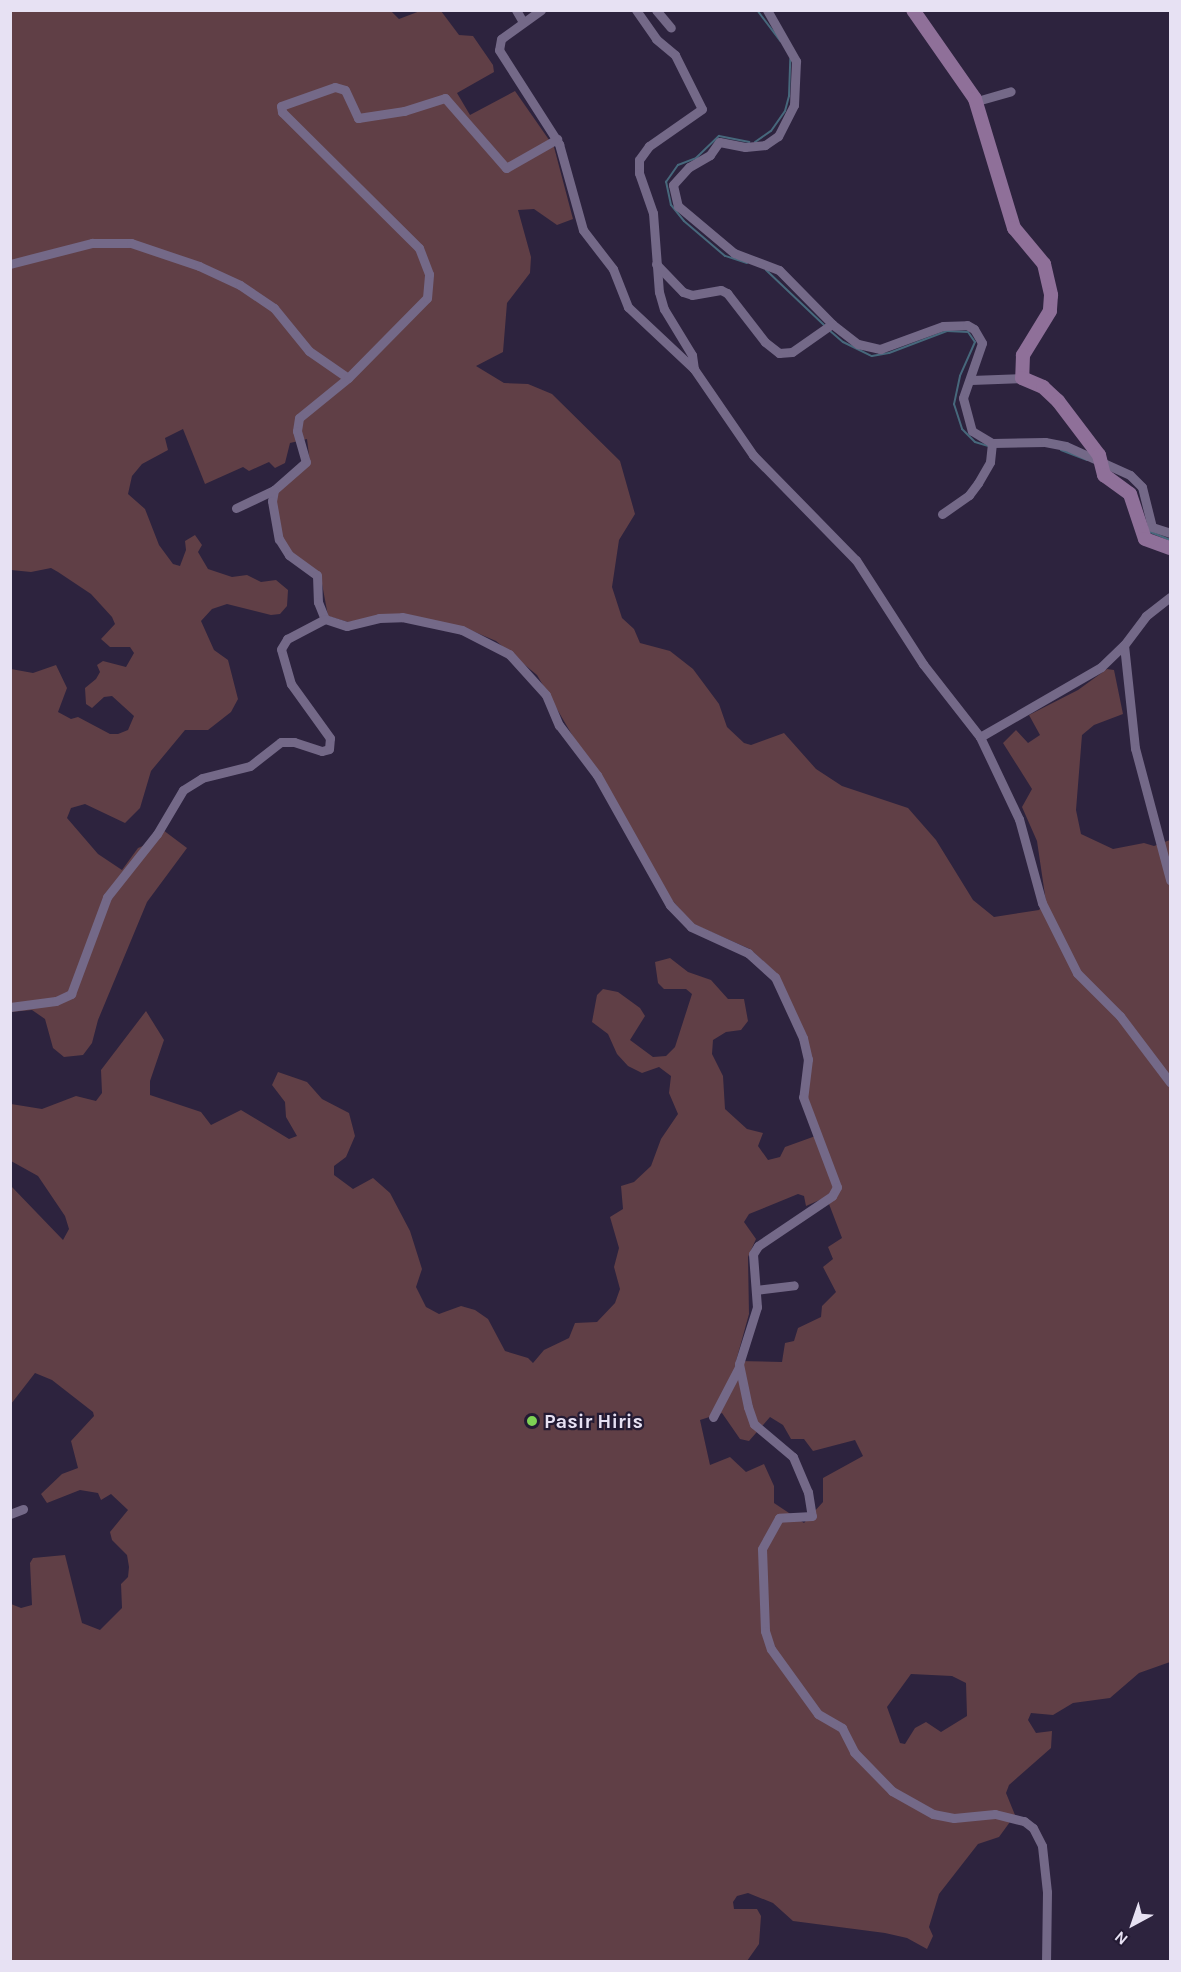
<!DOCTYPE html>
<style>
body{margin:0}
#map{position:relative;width:1181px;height:1972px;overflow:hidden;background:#2d233e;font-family:Karla,sans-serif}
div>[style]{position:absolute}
.green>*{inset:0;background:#603f46}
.stream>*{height:2px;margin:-1px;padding:0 1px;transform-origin:1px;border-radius:1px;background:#47687c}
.street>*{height:9px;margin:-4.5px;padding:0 4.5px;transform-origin:4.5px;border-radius:4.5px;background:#746988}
.secondary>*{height:14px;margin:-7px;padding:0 7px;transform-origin:7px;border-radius:7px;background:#8f7099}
.dots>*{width:16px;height:16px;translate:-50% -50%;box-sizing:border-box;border:3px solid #231a33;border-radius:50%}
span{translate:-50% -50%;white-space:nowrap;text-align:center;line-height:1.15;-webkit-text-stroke:4.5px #231a33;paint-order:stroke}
.poi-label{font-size:20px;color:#e7e1f3;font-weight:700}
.left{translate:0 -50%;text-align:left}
.frame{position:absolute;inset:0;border:12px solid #e7e1f3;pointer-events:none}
.north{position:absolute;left:1103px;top:1894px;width:60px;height:60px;-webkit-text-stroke:4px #231a33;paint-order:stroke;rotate:220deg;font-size:16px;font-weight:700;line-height:24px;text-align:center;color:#e7e1f3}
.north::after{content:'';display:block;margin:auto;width:21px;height:27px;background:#e7e1f3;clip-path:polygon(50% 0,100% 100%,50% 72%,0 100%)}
</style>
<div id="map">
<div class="green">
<i style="clip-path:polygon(evenodd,390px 10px,399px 19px,420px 11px,441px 11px,459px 35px,473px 36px,493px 65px,494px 72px,457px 93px,470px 115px,515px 91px,554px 147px,573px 219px,557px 225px,534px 209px,518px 210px,531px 257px,530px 273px,507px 303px,503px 352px,476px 366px,504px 383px,528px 384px,552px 394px,620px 461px,635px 514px,619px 540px,612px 587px,622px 618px,634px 629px,640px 643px,670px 651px,693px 669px,719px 704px,727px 727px,744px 743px,751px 745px,784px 733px,816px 769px,842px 786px,908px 808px,936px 840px,973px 900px,994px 917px,1039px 910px,1046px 902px,1037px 841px,1022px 807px,1032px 789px,1003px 743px,1016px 730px,1028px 743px,1040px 735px,1029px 715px,1078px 690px,1107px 669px,1114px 670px,1123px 714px,1094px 725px,1082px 735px,1076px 810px,1081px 834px,1113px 849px,1144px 843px,1154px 846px,1170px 840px,1170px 1662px,1139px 1673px,1110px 1698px,1073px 1703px,1053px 1715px,1031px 1713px,1028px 1720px,1036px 1733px,1052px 1731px,1051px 1748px,1009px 1785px,1006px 1793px,1015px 1815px,999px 1837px,978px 1844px,939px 1894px,929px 1927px,933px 1936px,927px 1949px,907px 1938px,885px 1933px,793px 1921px,773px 1903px,748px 1893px,737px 1896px,733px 1902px,734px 1909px,757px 1909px,761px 1916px,759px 1944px,747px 1961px,11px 1961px,11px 1604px,21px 1608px,32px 1605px,30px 1563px,33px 1558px,65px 1555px,82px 1623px,100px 1630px,122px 1608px,121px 1584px,128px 1577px,129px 1567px,127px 1555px,112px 1540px,110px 1532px,128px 1510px,111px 1494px,101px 1500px,98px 1493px,80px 1490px,47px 1503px,41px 1494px,62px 1474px,78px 1468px,71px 1441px,94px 1416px,93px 1412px,52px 1380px,35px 1373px,11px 1404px,11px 1186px,63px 1240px,69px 1229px,65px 1216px,38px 1176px,11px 1161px,11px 1104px,42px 1109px,76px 1096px,96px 1101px,102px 1093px,101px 1070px,146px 1011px,164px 1040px,150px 1081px,150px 1095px,201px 1112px,211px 1125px,241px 1110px,289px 1139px,297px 1136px,286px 1117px,285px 1102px,272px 1085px,278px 1072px,307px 1082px,322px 1099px,349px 1113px,355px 1136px,346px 1157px,334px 1166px,334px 1175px,353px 1189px,373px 1178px,390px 1193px,410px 1231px,422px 1269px,416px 1287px,426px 1307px,439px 1314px,461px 1306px,475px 1310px,488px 1319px,505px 1351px,528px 1358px,533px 1363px,544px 1350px,569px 1338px,575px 1323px,597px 1322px,615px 1303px,620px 1289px,614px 1267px,619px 1248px,610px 1217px,623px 1209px,621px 1186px,634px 1182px,651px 1166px,661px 1139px,678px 1114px,669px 1093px,671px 1076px,659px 1067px,642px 1073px,628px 1066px,617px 1054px,608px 1034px,592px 1022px,597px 995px,603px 989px,618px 992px,640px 1008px,645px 1016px,630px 1040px,653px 1057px,666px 1056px,675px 1047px,692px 994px,686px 989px,664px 989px,658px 983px,655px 962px,670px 958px,688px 972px,711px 980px,728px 999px,744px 999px,748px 1021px,741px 1030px,726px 1032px,713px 1040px,712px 1054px,723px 1076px,725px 1109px,747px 1129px,763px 1133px,758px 1146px,768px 1160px,780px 1157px,785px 1147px,821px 1134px,807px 1096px,807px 1037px,778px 975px,750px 949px,693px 924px,663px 890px,537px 675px,496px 641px,463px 627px,402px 614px,348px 622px,328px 616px,320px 573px,292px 553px,282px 537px,276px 501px,278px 492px,310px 463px,307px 439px,290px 443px,285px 463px,275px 468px,269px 462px,249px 471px,243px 467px,205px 484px,183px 429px,165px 438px,168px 450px,142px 464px,132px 476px,128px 494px,145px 509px,159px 545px,173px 564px,180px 566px,186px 550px,185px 541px,195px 535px,202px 545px,198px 552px,208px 569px,232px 577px,247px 575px,261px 582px,276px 580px,288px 590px,287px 606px,280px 614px,271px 615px,227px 604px,212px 609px,201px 621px,214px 650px,228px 660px,238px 699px,231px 712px,208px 730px,185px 730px,151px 771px,140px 808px,125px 823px,85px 804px,71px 808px,67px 818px,98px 854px,122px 870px,138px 848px,155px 841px,163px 830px,187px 848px,147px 902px,98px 1020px,92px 1043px,83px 1055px,64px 1057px,53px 1048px,45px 1019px,32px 1010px,11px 1012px,11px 669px,33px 673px,56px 665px,67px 688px,58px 712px,71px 719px,78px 717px,110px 734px,118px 734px,128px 730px,134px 716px,112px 696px,104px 697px,92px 708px,86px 704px,85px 688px,96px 679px,100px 672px,97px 665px,103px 661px,126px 667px,134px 653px,130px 647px,110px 647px,101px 639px,115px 624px,112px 617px,91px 594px,58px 572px,51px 568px,31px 572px,11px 570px,11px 11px,390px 10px,798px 1194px,804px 1196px,806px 1206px,824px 1198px,829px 1204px,842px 1238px,828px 1247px,833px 1259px,823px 1267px,836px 1292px,822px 1306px,821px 1317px,798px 1328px,794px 1341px,785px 1343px,782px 1362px,736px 1361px,749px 1314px,748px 1257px,756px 1239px,744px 1222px,749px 1214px,798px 1194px,390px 10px,722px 1413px,740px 1439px,749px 1441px,770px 1417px,783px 1425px,791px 1439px,804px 1439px,813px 1451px,855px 1440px,863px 1456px,823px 1478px,823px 1502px,804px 1523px,774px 1503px,774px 1486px,764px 1464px,746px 1472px,730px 1457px,710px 1465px,700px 1420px,722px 1413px,390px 10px,911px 1674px,952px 1676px,966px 1683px,967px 1716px,941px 1732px,926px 1722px,915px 1728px,905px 1744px,900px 1743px,887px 1707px,911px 1674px)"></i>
</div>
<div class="stream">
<i style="left:757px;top:10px;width:39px;rotate:53deg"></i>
<i style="left:755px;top:142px;width:19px;rotate:-35deg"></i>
<i style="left:771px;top:131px;width:24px;rotate:-55deg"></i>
<i style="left:785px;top:111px;width:16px;rotate:-75deg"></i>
<i style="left:789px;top:96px;width:37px;rotate:-88deg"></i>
<i style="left:747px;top:263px;width:23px;rotate:-162deg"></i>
<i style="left:725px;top:256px;width:54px;rotate:-139.5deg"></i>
<i style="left:684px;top:221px;width:21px;rotate:-129deg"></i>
<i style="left:671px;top:205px;width:24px;rotate:-102deg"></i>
<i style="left:666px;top:182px;width:21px;rotate:-55deg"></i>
<i style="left:678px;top:165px;width:19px;rotate:-21deg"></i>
<i style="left:696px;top:158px;width:32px;rotate:-44deg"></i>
<i style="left:719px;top:136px;width:31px;rotate:11deg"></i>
<i style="left:766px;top:270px;width:81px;rotate:43.5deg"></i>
<i style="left:829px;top:330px;width:18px;rotate:41deg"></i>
<i style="left:843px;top:342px;width:32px;rotate:26deg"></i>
<i style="left:872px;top:356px;width:17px;rotate:-10deg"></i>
<i style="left:889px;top:353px;width:62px;rotate:-20.8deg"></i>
<i style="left:947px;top:331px;width:21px;rotate:3deg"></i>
<i style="left:968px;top:332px;width:12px;rotate:55deg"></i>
<i style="left:975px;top:342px;width:37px;rotate:114deg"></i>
<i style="left:960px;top:376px;width:29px;rotate:102deg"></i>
<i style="left:954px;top:404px;width:26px;rotate:72deg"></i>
<i style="left:962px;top:429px;width:18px;rotate:45deg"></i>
<i style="left:975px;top:442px;width:14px;rotate:17deg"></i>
<i style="left:1061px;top:450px;width:28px;rotate:21deg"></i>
<i style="left:1148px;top:531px;width:24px;rotate:22deg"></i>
</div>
<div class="street">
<i style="left:516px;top:10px;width:14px;rotate:60deg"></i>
<i style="left:541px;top:10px;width:49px;rotate:144.1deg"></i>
<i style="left:501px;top:39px;width:11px;rotate:100deg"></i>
<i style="left:499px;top:50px;width:112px;rotate:57.4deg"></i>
<i style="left:559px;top:144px;width:89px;rotate:74.4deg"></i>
<i style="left:583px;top:230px;width:49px;rotate:52.4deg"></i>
<i style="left:613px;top:269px;width:41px;rotate:68.5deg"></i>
<i style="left:628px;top:307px;width:91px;rotate:43.2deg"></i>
<i style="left:694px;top:369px;width:104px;rotate:55.5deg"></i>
<i style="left:753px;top:455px;width:147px;rotate:45.6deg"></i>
<i style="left:856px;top:560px;width:124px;rotate:57.2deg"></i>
<i style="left:923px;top:664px;width:93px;rotate:52deg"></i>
<i style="left:980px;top:737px;width:91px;rotate:64.6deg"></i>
<i style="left:1019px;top:819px;width:87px;rotate:74.7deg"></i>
<i style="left:1042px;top:903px;width:78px;rotate:63.4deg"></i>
<i style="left:1077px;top:973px;width:61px;rotate:45deg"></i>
<i style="left:1120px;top:1016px;width:83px;rotate:52.9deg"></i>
<i style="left:636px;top:10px;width:35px;rotate:55deg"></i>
<i style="left:656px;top:39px;width:25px;rotate:40deg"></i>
<i style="left:675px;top:55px;width:60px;rotate:63.4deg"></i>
<i style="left:702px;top:109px;width:65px;rotate:145.1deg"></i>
<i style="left:649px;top:146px;width:17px;rotate:126deg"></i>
<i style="left:639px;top:160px;width:13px;rotate:90deg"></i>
<i style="left:639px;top:173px;width:42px;rotate:70.7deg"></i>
<i style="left:653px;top:213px;width:79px;rotate:85.7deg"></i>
<i style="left:659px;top:292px;width:18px;rotate:74deg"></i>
<i style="left:664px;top:309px;width:54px;rotate:58.7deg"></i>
<i style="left:692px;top:355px;width:14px;rotate:82deg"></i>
<i style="left:656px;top:10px;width:23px;rotate:50deg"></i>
<i style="left:767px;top:10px;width:59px;rotate:60.4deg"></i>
<i style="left:796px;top:61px;width:44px;rotate:92.6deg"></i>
<i style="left:794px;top:105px;width:35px;rotate:117deg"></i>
<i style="left:778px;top:136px;width:16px;rotate:145deg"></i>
<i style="left:765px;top:145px;width:20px;rotate:174deg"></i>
<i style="left:745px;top:147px;width:26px;rotate:-169deg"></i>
<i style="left:719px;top:142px;width:16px;rotate:125deg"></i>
<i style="left:710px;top:155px;width:24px;rotate:150deg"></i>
<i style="left:689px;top:167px;width:24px;rotate:132deg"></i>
<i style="left:673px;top:185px;width:22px;rotate:77deg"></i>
<i style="left:678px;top:206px;width:73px;rotate:40deg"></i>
<i style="left:734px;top:253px;width:48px;rotate:20.7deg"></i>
<i style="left:779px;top:270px;width:76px;rotate:45.5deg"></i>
<i style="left:832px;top:324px;width:33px;rotate:38deg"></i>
<i style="left:858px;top:344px;width:23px;rotate:13deg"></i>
<i style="left:880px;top:349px;width:67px;rotate:-20.1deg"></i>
<i style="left:943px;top:326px;width:24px;rotate:-2deg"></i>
<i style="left:967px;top:325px;width:8px;rotate:30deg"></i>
<i style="left:974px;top:329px;width:16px;rotate:60deg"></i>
<i style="left:982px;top:343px;width:58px;rotate:109.1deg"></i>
<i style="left:963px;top:398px;width:34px;rotate:75deg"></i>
<i style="left:972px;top:431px;width:23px;rotate:31deg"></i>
<i style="left:992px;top:443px;width:53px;rotate:-1.1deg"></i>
<i style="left:1045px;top:442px;width:21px;rotate:11deg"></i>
<i style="left:1066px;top:446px;width:70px;rotate:24.4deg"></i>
<i style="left:1130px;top:475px;width:17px;rotate:45deg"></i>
<i style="left:1142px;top:487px;width:41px;rotate:76deg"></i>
<i style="left:1152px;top:527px;width:19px;rotate:18deg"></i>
<i style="left:977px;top:101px;width:35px;rotate:-16deg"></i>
<i style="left:10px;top:264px;width:85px;rotate:-14.4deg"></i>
<i style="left:92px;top:243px;width:39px"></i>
<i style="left:131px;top:243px;width:72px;rotate:18.7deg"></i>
<i style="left:199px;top:266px;width:45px;rotate:24.9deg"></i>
<i style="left:240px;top:285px;width:41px;rotate:34.1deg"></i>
<i style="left:274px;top:308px;width:55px;rotate:50.9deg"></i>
<i style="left:309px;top:351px;width:47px;rotate:34.7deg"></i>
<i style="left:348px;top:378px;width:63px;rotate:140.8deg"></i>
<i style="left:299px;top:418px;width:13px;rotate:99deg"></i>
<i style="left:297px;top:431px;width:32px;rotate:74deg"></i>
<i style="left:306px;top:462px;width:43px;rotate:138.8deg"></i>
<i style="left:274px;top:490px;width:11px;rotate:100deg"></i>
<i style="left:272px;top:501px;width:39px;rotate:80deg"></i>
<i style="left:279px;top:539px;width:19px;rotate:58deg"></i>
<i style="left:289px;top:555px;width:34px;rotate:36deg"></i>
<i style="left:317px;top:575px;width:27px;rotate:88deg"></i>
<i style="left:318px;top:602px;width:18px;rotate:68deg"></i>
<i style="left:325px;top:619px;width:23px;rotate:18deg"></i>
<i style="left:347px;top:626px;width:33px;rotate:-14deg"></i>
<i style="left:379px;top:618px;width:23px;rotate:-2deg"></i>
<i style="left:402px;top:617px;width:61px;rotate:12.2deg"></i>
<i style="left:462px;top:630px;width:53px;rotate:27.1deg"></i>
<i style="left:509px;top:654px;width:55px;rotate:47.9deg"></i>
<i style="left:546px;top:695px;width:33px;rotate:67deg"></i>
<i style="left:559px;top:725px;width:63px;rotate:52.8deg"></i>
<i style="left:597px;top:775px;width:149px;rotate:60.7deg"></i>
<i style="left:670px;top:905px;width:30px;rotate:46deg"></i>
<i style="left:691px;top:927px;width:63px;rotate:24.5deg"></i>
<i style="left:748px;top:953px;width:36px;rotate:42deg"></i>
<i style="left:775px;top:977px;width:67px;rotate:65.3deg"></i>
<i style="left:803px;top:1038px;width:22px;rotate:77deg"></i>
<i style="left:808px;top:1059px;width:38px;rotate:97deg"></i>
<i style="left:803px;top:1097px;width:96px;rotate:69.3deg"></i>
<i style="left:837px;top:1187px;width:10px;rotate:119deg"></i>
<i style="left:832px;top:1196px;width:89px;rotate:146deg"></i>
<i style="left:758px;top:1246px;width:9px;rotate:122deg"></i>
<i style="left:753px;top:1254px;width:53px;rotate:85.7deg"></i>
<i style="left:757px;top:1307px;width:60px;rotate:107.5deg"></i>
<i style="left:739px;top:1364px;width:44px;rotate:78.2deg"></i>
<i style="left:748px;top:1407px;width:18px;rotate:71deg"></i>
<i style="left:754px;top:1424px;width:51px;rotate:40.2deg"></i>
<i style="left:793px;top:1457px;width:38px;rotate:67deg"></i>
<i style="left:808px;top:1492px;width:24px;rotate:81deg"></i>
<i style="left:812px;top:1516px;width:33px;rotate:177deg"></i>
<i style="left:779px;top:1518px;width:35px;rotate:119deg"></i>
<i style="left:762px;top:1549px;width:82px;rotate:87.9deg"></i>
<i style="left:765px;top:1631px;width:19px;rotate:72deg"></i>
<i style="left:771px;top:1649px;width:80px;rotate:54.1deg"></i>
<i style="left:818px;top:1714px;width:28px;rotate:30deg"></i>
<i style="left:842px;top:1728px;width:27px;rotate:63deg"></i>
<i style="left:854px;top:1752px;width:54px;rotate:45.7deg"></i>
<i style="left:892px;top:1791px;width:47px;rotate:29.3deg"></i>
<i style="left:933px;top:1814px;width:21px;rotate:11deg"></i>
<i style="left:954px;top:1818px;width:41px;rotate:-5.6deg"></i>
<i style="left:995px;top:1814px;width:30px;rotate:14deg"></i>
<i style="left:1024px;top:1821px;width:11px;rotate:38deg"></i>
<i style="left:1033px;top:1828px;width:20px;rotate:63deg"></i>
<i style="left:1042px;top:1846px;width:46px;rotate:83.8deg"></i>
<i style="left:1047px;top:1892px;width:70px;rotate:90.8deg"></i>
<i style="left:656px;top:264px;width:39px;rotate:46deg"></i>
<i style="left:683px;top:292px;width:9px;rotate:18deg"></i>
<i style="left:692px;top:295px;width:29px;rotate:-10deg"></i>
<i style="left:721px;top:290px;width:7px;rotate:27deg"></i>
<i style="left:727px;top:293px;width:62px;rotate:52.2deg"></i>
<i style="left:765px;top:342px;width:18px;rotate:38deg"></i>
<i style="left:779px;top:353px;width:13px;rotate:-4deg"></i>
<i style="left:792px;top:352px;width:49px;rotate:-35deg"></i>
<i style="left:348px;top:378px;width:112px;rotate:-45.4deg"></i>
<i style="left:427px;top:298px;width:24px;rotate:-85deg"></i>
<i style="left:429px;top:274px;width:28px;rotate:-111deg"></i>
<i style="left:419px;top:248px;width:193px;rotate:-135.2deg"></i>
<i style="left:282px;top:112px;width:6px;rotate:-99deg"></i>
<i style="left:281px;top:106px;width:57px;rotate:-19.4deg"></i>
<i style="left:335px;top:87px;width:10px;rotate:17deg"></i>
<i style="left:345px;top:90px;width:31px;rotate:65deg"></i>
<i style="left:358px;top:118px;width:47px;rotate:-8.7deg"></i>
<i style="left:404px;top:111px;width:43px;rotate:-17.6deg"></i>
<i style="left:445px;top:98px;width:93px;rotate:48.9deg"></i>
<i style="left:506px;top:168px;width:59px;rotate:-29.6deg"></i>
<i style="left:971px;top:380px;width:51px;rotate:-2.2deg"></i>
<i style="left:236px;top:508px;width:42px;rotate:-25.3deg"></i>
<i style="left:942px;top:514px;width:33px;rotate:-35deg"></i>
<i style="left:969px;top:495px;width:15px;rotate:-53deg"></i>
<i style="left:978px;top:483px;width:24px;rotate:-60deg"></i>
<i style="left:990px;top:462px;width:19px;rotate:-84deg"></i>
<i style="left:1170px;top:597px;width:31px;rotate:142deg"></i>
<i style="left:1146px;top:616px;width:36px;rotate:127deg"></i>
<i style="left:1124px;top:645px;width:104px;rotate:83.9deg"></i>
<i style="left:1135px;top:748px;width:137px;rotate:75.1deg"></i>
<i style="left:980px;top:737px;width:140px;rotate:-30deg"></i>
<i style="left:1101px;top:667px;width:32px;rotate:-44deg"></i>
<i style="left:10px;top:1007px;width:46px;rotate:-7.4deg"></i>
<i style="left:56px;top:1001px;width:17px;rotate:-25deg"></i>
<i style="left:71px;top:994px;width:103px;rotate:-69.6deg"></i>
<i style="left:107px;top:897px;width:80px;rotate:-51.6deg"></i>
<i style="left:157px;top:834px;width:51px;rotate:-59.4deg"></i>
<i style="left:183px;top:790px;width:22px;rotate:-32deg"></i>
<i style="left:202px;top:778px;width:49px;rotate:-14deg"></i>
<i style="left:250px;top:766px;width:39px;rotate:-38deg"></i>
<i style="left:281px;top:742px;width:13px"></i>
<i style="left:294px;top:742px;width:29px;rotate:18deg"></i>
<i style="left:322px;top:751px;width:7px;rotate:-16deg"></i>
<i style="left:329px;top:749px;width:11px;rotate:-85deg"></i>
<i style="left:330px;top:738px;width:67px;rotate:-125.8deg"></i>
<i style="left:291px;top:684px;width:36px;rotate:-106deg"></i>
<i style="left:281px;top:649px;width:12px;rotate:-59deg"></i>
<i style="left:287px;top:639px;width:43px;rotate:-27.8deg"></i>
<i style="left:756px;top:1290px;width:38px;rotate:-7deg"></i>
<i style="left:713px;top:1417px;width:56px;rotate:-62.5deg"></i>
<i style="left:10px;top:1514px;width:14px;rotate:-21deg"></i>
</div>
<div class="secondary">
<i style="left:913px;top:10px;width:108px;rotate:55.1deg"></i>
<i style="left:975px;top:99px;width:135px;rotate:73.2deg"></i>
<i style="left:1014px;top:228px;width:47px;rotate:50.2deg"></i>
<i style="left:1044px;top:264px;width:32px;rotate:77deg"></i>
<i style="left:1051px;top:295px;width:16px;rotate:94deg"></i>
<i style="left:1050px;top:311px;width:52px;rotate:121.5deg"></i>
<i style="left:1023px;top:355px;width:23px;rotate:92deg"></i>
<i style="left:1022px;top:378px;width:23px;rotate:23deg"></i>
<i style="left:1043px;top:387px;width:21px;rotate:43deg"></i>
<i style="left:1058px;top:401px;width:68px;rotate:52.8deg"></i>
<i style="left:1099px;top:455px;width:21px;rotate:76deg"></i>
<i style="left:1104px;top:475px;width:32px;rotate:36deg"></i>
<i style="left:1130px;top:494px;width:47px;rotate:71.6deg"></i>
<i style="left:1145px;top:539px;width:27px;rotate:20deg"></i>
</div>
<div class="dots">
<i style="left:532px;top:1421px;background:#7dd154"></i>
</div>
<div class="poi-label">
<span class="left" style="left:544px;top:1421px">Pasir Hiris</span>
</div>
<div class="frame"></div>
<div class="north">N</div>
</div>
